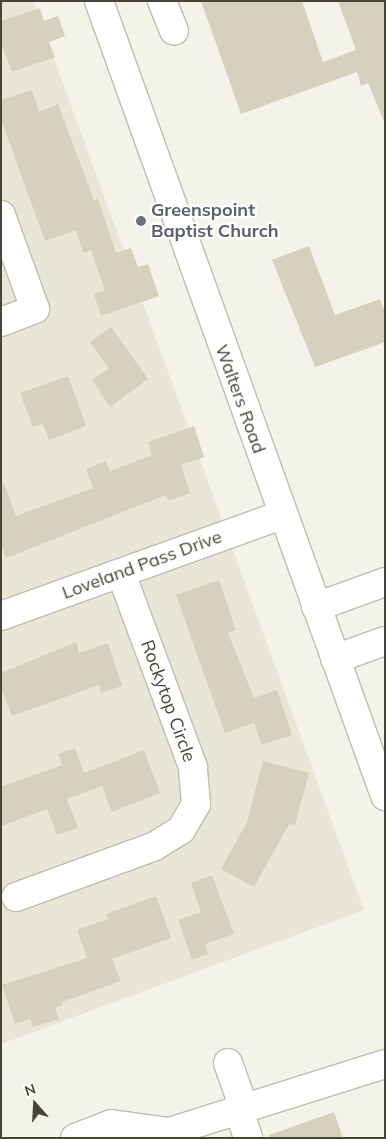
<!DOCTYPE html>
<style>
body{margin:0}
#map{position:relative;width:386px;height:1139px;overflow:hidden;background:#f4f3e9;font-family:Mulish,sans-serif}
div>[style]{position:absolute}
.residential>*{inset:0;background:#e8e6d7}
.building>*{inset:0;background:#d6d1be}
.roads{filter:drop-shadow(1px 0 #c0bdab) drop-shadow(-1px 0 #c0bdab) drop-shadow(0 1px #c0bdab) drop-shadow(0 -1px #c0bdab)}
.minor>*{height:28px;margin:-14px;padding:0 14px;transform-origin:14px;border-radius:14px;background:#fff}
.dots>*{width:14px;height:14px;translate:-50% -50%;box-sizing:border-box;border:2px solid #fff;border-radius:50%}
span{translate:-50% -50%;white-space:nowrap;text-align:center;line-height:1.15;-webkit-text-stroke:4.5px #fff;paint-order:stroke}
.worship-label{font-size:18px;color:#5b616d;font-weight:700}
.left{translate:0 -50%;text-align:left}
.street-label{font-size:18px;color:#484537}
.frame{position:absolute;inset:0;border:2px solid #484537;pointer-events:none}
.north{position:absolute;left:10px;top:1079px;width:50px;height:50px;-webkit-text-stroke:4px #fff;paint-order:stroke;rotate:341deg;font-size:14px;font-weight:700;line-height:20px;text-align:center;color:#484537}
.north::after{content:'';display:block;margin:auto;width:18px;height:22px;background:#484537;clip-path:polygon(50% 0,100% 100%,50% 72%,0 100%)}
</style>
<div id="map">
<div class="residential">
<i style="clip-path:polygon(1px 1px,33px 1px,364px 910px,1px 1044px)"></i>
</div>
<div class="building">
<i style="clip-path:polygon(201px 1px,302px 1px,323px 62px,356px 50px,338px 1px,385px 1px,385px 124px,368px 83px,361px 86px,357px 72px,241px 114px)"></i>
<i style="clip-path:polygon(40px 8px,44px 21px,58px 16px,65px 36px,49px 42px,55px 57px,12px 72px,1px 43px,1px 21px)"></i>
<i style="clip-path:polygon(32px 90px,39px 112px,58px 104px,94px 200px,98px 199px,116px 253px,131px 248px,138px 267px,148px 264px,159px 296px,101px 316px,94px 294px,105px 290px,91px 250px,83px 253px,76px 230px,45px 241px,1px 119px,1px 100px)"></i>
<i style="clip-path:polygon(309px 246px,335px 315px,380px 299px,385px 312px,385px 342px,315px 367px,272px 260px)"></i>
<i style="clip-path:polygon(111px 327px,148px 379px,110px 407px,92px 380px,109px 368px,90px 342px)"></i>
<i style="clip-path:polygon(68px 376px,86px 426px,49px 440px,43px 424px,33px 427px,20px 393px)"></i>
<i style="clip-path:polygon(194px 426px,204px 457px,181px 465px,190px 493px,168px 501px,166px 495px,6px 558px,1px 544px,1px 484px,4px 483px,16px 516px,93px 488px,86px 469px,106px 461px,110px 471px,152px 455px,148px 442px)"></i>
<i style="clip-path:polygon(219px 580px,236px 630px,228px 633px,254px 698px,277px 690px,292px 735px,262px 745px,254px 723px,225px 733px,176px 595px)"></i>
<i style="clip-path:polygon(76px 642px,79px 653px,108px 643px,122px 686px,101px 693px,99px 685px,12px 716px,1px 687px,1px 673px)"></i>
<i style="clip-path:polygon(75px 748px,84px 773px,144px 750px,160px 793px,112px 812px,102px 786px,67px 799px,78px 828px,57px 835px,47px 809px,1px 826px,1px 787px,62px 765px,58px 754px)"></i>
<i style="clip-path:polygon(263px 761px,309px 773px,295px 825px,289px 824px,254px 887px,221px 869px,247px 822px)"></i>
<i style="clip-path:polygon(212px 875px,234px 934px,205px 944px,208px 954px,192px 960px,178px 920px,201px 912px,191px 883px)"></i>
<i style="clip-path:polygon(156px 896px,171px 938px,112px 959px,121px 981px,62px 1002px,63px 1005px,55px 1008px,59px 1019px,33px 1027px,30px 1019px,15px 1024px,2px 985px,87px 958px,77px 930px,108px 919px,106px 914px)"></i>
<i style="clip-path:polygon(334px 1112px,343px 1138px,270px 1138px,269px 1135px)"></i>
</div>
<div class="roads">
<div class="minor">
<i style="left:99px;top:1px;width:845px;rotate:70.21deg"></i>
<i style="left:162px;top:1px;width:32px;rotate:68deg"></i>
<i style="left:1px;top:215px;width:100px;rotate:70.1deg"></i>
<i style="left:35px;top:309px;width:36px;rotate:159deg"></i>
<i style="left:316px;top:607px;width:73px;rotate:-19.9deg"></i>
<i style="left:1px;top:616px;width:299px;rotate:-19.8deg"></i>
<i style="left:335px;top:659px;width:53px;rotate:-19.8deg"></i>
<i style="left:16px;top:897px;width:148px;rotate:-20.1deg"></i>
<i style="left:155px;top:846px;width:31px;rotate:-32deg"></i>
<i style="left:181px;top:830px;width:30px;rotate:-60deg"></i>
<i style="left:196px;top:804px;width:37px;rotate:-95deg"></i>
<i style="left:193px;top:767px;width:207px;rotate:-110.4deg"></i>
<i style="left:228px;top:1063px;width:48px;rotate:70.4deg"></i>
<i style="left:239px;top:1110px;width:29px;rotate:72deg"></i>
<i style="left:75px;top:1138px;width:39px;rotate:-21deg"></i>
<i style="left:111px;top:1124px;width:59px;rotate:7.9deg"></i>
<i style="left:169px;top:1132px;width:226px;rotate:-17.5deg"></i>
</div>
</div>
<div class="dots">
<i style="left:141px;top:221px;background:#6b7280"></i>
</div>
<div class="worship-label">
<span class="left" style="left:151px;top:221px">Greenspoint<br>Baptist Church</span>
</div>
<div class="street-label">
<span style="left:240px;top:399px;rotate:70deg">Walters Road</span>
<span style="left:142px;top:565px;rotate:-20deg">Loveland Pass Drive</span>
<span style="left:168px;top:701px;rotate:70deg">Rockytop Circle</span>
</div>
<div class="frame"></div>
<div class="north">N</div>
</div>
